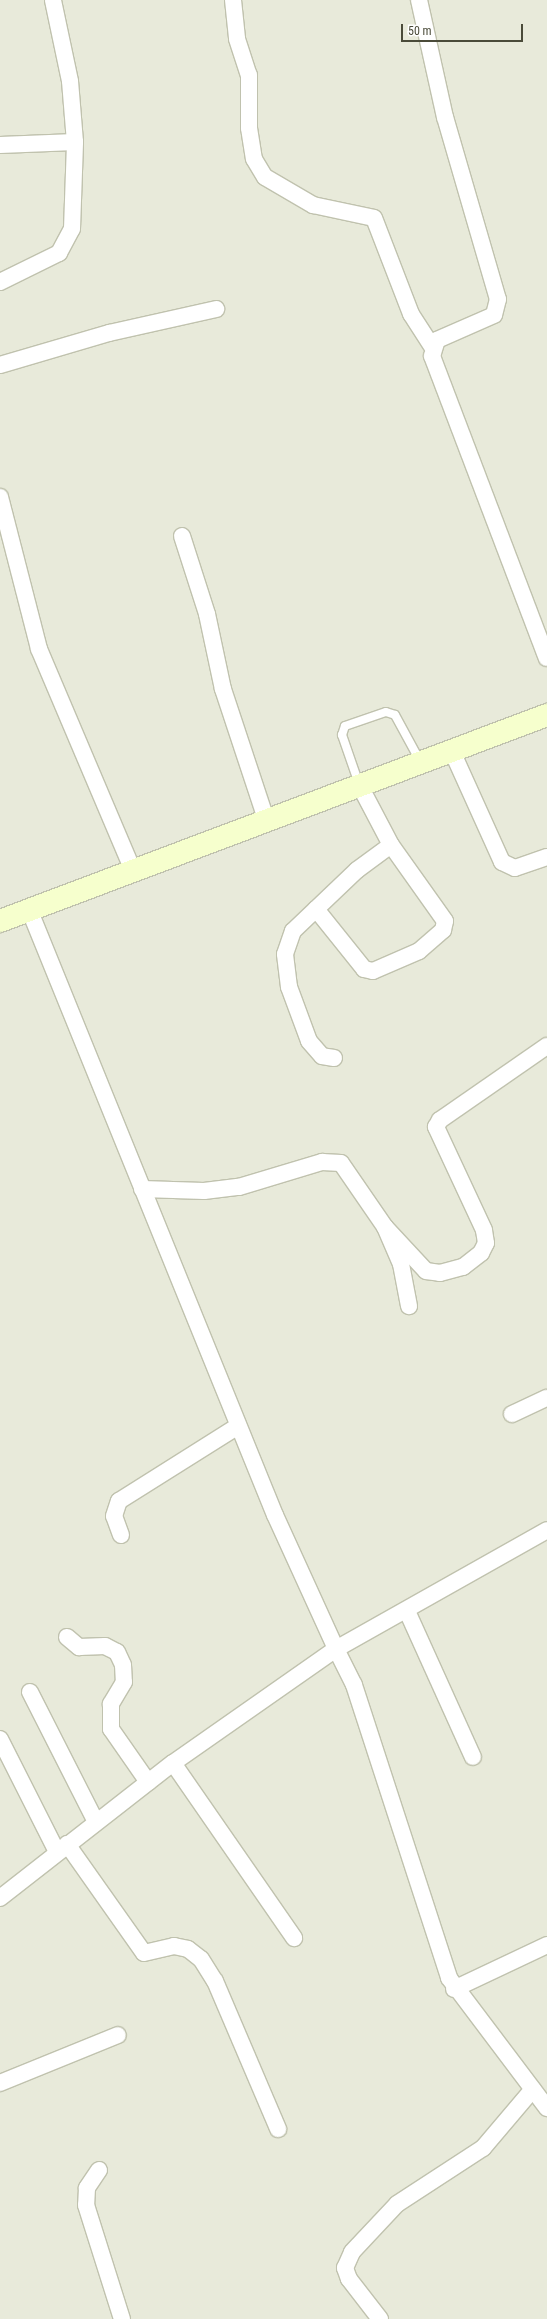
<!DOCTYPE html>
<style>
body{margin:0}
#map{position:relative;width:547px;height:2319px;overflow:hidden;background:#f5f6ec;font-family:"Roboto Condensed",sans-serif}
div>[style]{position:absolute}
.residential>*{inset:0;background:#e8eada}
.roads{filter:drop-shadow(1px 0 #c0c2ae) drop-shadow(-1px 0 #c0c2ae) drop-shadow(0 1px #c0c2ae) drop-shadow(0 -1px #c0c2ae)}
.service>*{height:8px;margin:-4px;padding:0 4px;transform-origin:4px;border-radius:4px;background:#fff}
.minor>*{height:16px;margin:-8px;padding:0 8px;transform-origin:8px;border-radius:8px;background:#fff}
.secondary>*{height:22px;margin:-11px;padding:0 11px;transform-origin:11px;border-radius:11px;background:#f6ffcd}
span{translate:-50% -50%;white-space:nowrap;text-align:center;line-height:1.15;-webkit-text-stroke:3px #fff;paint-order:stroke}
.scale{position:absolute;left:401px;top:24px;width:122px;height:18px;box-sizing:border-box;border:2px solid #4a4b39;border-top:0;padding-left:5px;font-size:12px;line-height:14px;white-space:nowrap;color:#4a4b39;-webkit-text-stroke:3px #fff;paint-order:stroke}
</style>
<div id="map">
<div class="residential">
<i style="clip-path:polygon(0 0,547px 0,547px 2319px,0 2319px)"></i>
</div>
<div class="roads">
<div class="service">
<i style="left:359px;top:784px;width:52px;rotate:-109.1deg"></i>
<i style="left:342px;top:735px;width:9px;rotate:-72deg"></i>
<i style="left:345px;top:726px;width:43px;rotate:-18.9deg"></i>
<i style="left:386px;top:712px;width:9px;rotate:18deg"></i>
<i style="left:395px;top:715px;width:52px;rotate:61.5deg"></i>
</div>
<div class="minor">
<i style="left:233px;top:0;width:39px;rotate:84deg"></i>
<i style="left:237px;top:39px;width:38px;rotate:72deg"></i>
<i style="left:249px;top:75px;width:53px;rotate:90deg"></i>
<i style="left:249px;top:128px;width:31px;rotate:81deg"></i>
<i style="left:254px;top:159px;width:21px;rotate:59deg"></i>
<i style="left:265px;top:177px;width:56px;rotate:30.3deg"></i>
<i style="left:313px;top:205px;width:62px;rotate:12deg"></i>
<i style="left:374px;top:218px;width:103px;rotate:68.9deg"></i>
<i style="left:411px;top:314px;width:40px;rotate:57.1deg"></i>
<i style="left:419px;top:0;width:120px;rotate:77.5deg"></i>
<i style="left:445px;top:117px;width:190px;rotate:73.8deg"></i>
<i style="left:498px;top:299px;width:16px;rotate:104deg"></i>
<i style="left:494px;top:315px;width:62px;rotate:156.3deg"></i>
<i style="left:437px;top:340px;width:17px;rotate:107deg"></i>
<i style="left:432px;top:356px;width:323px;rotate:69.2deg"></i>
<i style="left:0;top:145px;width:75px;rotate:-2.3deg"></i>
<i style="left:0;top:282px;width:66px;rotate:-26.2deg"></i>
<i style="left:59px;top:253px;width:27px;rotate:-62deg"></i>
<i style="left:72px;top:229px;width:87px;rotate:-88deg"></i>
<i style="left:75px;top:142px;width:61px;rotate:-94.7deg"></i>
<i style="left:70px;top:81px;width:83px;rotate:-101.9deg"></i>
<i style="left:0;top:365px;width:114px;rotate:-16.4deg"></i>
<i style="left:109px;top:333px;width:110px;rotate:-12.6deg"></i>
<i style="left:0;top:497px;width:157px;rotate:75.6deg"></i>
<i style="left:39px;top:649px;width:240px;rotate:67deg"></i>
<i style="left:182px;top:536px;width:82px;rotate:72.2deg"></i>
<i style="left:207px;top:614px;width:77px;rotate:78deg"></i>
<i style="left:223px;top:689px;width:137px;rotate:71.7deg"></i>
<i style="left:451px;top:749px;width:124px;rotate:65.7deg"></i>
<i style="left:502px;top:862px;width:14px;rotate:25deg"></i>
<i style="left:515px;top:868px;width:34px;rotate:-19deg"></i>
<i style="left:29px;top:909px;width:654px;rotate:67.91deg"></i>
<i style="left:275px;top:1515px;width:147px;rotate:65.5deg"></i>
<i style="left:336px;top:1649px;width:242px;rotate:-29.4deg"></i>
<i style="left:316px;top:909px;width:77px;rotate:51.3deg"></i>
<i style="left:364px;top:969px;width:9px;rotate:13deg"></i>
<i style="left:373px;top:971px;width:50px;rotate:-23.5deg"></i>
<i style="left:419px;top:951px;width:32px;rotate:-41deg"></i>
<i style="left:443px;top:930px;width:9px;rotate:-77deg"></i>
<i style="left:445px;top:921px;width:93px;rotate:-125.4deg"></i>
<i style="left:334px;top:1058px;width:12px;rotate:-171deg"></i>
<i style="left:322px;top:1056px;width:20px;rotate:-131deg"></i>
<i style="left:309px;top:1041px;width:58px;rotate:-110.3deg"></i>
<i style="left:289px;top:987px;width:33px;rotate:-97deg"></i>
<i style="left:285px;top:954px;width:24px;rotate:-71deg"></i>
<i style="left:293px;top:931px;width:88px;rotate:-43.6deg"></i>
<i style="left:357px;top:870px;width:42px;rotate:-36.3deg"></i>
<i style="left:391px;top:845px;width:69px;rotate:-117.7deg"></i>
<i style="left:142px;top:1189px;width:62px;rotate:1.8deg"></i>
<i style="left:204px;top:1191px;width:35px;rotate:-7deg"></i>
<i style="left:239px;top:1187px;width:87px;rotate:-16.8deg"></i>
<i style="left:322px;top:1162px;width:19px;rotate:3deg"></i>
<i style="left:341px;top:1163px;width:78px;rotate:55.5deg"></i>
<i style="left:385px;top:1227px;width:40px;rotate:66.6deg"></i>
<i style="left:401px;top:1264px;width:43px;rotate:79.2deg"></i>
<i style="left:385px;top:1227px;width:60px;rotate:47deg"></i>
<i style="left:426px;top:1271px;width:14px;rotate:8deg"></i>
<i style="left:440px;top:1273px;width:24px;rotate:-15deg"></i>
<i style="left:463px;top:1267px;width:23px;rotate:-38deg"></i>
<i style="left:481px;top:1253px;width:11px;rotate:-63deg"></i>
<i style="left:486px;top:1243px;width:13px;rotate:-99deg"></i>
<i style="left:484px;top:1230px;width:114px;rotate:-115deg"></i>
<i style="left:436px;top:1127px;width:8px;rotate:-60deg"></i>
<i style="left:440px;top:1120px;width:130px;rotate:-34.7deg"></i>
<i style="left:512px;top:1414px;width:38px;rotate:-25deg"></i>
<i style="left:121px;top:1535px;width:20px;rotate:-110deg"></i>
<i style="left:114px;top:1516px;width:16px;rotate:-72deg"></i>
<i style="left:119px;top:1501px;width:141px;rotate:-32.2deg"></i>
<i style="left:407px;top:1611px;width:160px;rotate:65.7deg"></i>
<i style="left:67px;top:1637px;width:16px;rotate:40deg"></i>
<i style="left:79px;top:1647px;width:26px;rotate:-2deg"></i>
<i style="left:105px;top:1646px;width:13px;rotate:27deg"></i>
<i style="left:117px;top:1652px;width:14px;rotate:65deg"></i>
<i style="left:123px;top:1665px;width:17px;rotate:87deg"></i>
<i style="left:124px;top:1682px;width:26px;rotate:121deg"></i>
<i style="left:111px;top:1704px;width:25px;rotate:90deg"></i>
<i style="left:111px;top:1729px;width:65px;rotate:55.1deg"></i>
<i style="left:30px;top:1692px;width:146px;rotate:63.1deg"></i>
<i style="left:0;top:1739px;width:127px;rotate:63.2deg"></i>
<i style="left:173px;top:1763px;width:213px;rotate:55.3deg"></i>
<i style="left:67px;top:1844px;width:133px;rotate:54.8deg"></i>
<i style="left:144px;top:1953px;width:31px;rotate:-13deg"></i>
<i style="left:174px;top:1946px;width:14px;rotate:12deg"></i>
<i style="left:188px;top:1949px;width:16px;rotate:38deg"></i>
<i style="left:201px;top:1959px;width:26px;rotate:58deg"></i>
<i style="left:215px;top:1981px;width:161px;rotate:66.9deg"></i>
<i style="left:0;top:1898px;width:219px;rotate:-38deg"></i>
<i style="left:173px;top:1763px;width:199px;rotate:-35deg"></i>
<i style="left:336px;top:1649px;width:40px;rotate:63.4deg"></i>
<i style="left:354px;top:1685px;width:308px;rotate:72deg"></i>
<i style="left:449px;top:1978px;width:163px;rotate:53deg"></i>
<i style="left:454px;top:1989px;width:103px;rotate:-25.3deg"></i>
<i style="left:0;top:2083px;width:127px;rotate:-22.1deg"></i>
<i style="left:99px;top:2170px;width:22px;rotate:124deg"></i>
<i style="left:87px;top:2188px;width:17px;rotate:93deg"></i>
<i style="left:86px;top:2205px;width:120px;rotate:72.5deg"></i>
<i style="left:380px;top:2319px;width:51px;rotate:-127.8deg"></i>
<i style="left:349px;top:2279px;width:12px;rotate:-110deg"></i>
<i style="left:345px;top:2268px;width:17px;rotate:-66deg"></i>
<i style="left:352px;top:2252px;width:66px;rotate:-46.8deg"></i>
<i style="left:397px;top:2204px;width:103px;rotate:-33.1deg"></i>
<i style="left:483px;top:2148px;width:77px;rotate:-49.7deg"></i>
</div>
<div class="secondary">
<i style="left:0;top:921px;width:585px;rotate:-20.64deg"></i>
</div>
</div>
<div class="scale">50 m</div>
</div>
